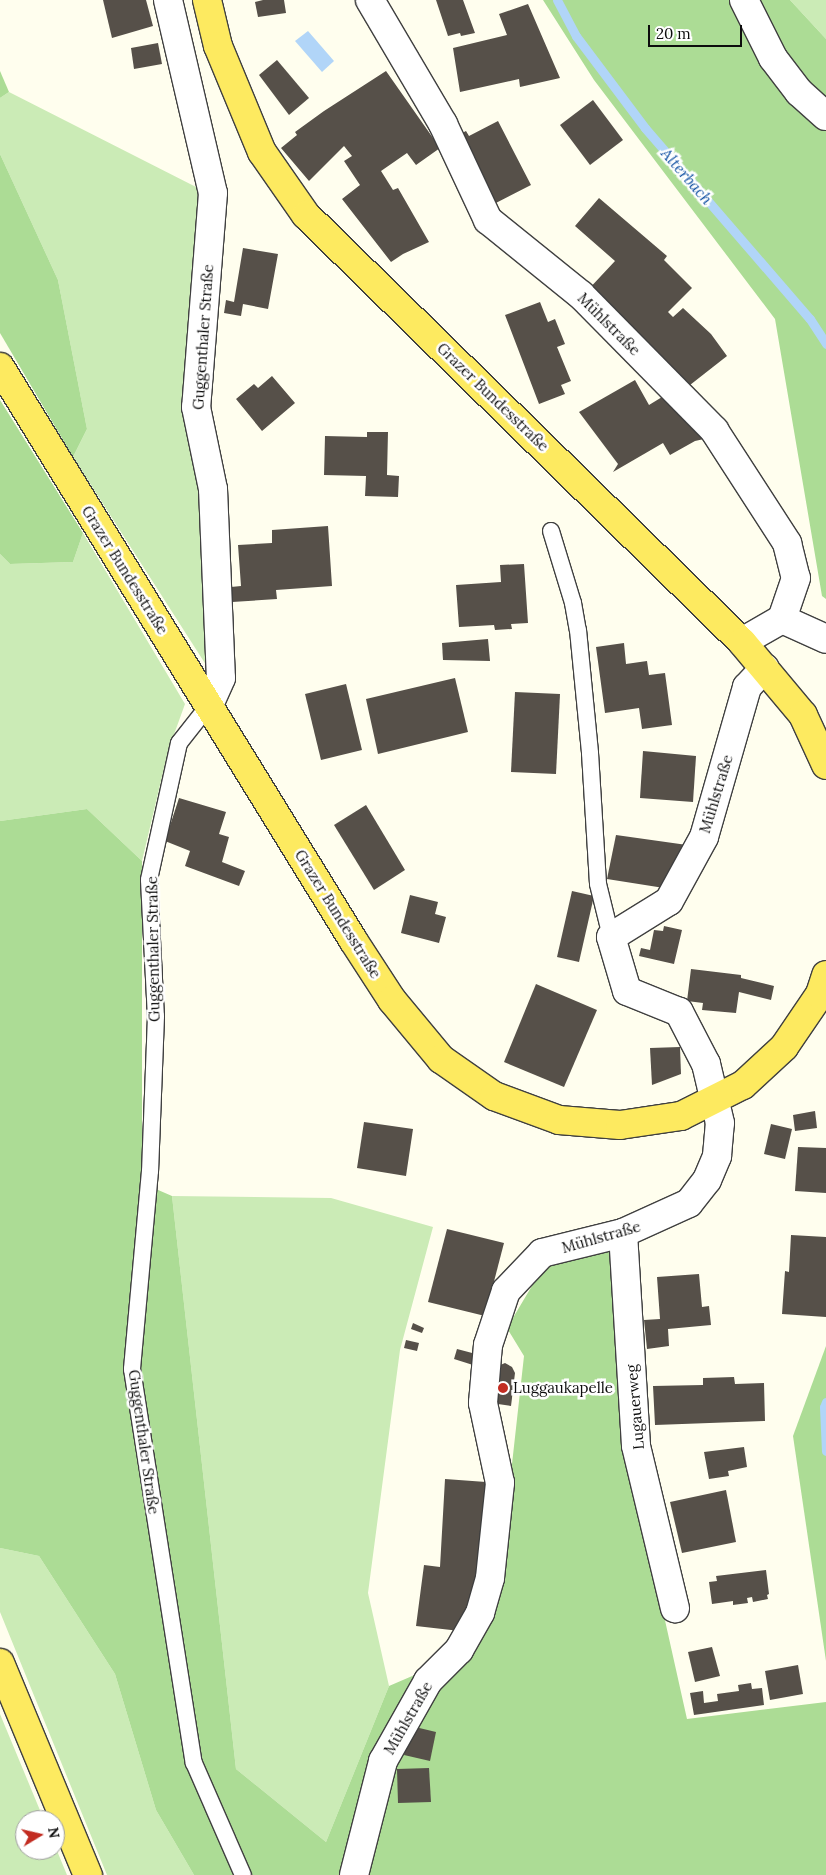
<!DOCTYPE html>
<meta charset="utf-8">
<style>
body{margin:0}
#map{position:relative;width:826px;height:1875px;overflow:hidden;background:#fffeee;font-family:Lora,serif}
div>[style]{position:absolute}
.green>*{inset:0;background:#cbebb6}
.forest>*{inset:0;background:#acdc95}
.water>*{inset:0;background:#b1d5f8}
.stream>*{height:9px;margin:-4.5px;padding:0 4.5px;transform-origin:4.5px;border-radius:4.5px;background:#b1d5f8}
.building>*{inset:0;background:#565049}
.roads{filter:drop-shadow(1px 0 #404040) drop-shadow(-1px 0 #404040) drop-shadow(0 1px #404040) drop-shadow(0 -1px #404040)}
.service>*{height:16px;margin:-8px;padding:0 8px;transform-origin:8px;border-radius:8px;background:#fff}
.minor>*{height:28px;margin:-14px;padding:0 14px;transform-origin:14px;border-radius:14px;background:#fff}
.primary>*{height:28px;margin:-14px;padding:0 14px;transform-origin:14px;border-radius:14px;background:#fdea60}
.dots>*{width:14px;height:14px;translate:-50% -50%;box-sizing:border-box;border:2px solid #fff;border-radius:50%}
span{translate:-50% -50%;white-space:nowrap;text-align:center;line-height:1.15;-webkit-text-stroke:5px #fff;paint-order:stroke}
.street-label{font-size:15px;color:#0d0d0d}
.poi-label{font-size:15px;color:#0d0d0d}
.left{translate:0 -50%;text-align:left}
.water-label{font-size:16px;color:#1252a3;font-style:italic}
.north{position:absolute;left:15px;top:1810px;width:50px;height:50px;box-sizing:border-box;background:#fff;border:1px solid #9e9e9e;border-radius:50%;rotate:81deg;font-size:14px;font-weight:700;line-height:20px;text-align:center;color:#0d0d0d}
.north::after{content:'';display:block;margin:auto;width:18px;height:22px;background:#c22c21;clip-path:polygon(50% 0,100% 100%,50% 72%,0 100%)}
.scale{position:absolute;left:648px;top:25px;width:94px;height:22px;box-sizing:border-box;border:2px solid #0d0d0d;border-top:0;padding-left:6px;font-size:15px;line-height:18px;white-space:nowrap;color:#0d0d0d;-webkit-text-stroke:4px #fff;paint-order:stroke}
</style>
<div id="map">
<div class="green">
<i style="clip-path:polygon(790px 0,826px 0,826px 39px)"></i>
<i style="clip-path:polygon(9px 92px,198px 188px,208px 668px,73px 457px,87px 429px,58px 280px,0 154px,0 98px)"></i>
<i style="clip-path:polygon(83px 533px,185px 704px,168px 751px,142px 861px,87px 809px,0 821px,0 554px,10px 564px,73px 562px)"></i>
<i style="clip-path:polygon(172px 1196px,331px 1198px,433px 1227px,400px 1350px,368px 1593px,389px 1686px,326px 1842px,236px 1769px)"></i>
<i style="clip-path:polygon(0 1548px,39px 1556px,115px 1674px,156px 1810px,194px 1875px,107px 1875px,0 1612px)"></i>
<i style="clip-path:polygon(0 1714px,44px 1820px,25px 1820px,25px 1850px,55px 1850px,55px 1846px,67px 1875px,0 1875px)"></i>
</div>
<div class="forest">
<i style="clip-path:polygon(543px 0,790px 0,826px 39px,826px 599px,822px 596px,775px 319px,594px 80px)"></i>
<i style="clip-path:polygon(0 71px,9px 92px,0 98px)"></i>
<i style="clip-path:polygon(0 154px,58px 280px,87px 429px,73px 457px,0 333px)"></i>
<i style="clip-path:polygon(0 400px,83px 533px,73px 562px,10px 564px,0 554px)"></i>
<i style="clip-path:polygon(87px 809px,142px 861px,142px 1183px,172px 1196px,236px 1769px,326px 1842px,389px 1686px,475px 1649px,510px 1482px,524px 1356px,507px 1328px,542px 1269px,610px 1245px,627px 1450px,687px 1719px,826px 1702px,826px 1875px,194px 1875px,156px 1810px,115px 1674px,39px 1556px,0 1548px,0 821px)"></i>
<i style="clip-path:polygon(826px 1346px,826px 1661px,793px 1436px)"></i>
</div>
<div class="water">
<i style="clip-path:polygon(308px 31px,334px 61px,322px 72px,295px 41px)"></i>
</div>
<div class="stream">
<i style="left:557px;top:0;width:41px;rotate:62.2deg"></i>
<i style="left:576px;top:36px;width:115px;rotate:53.1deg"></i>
<i style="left:645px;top:128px;width:252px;rotate:49.2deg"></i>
<i style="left:810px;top:319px;width:30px;rotate:57deg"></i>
<i style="left:826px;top:1402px;width:5px;rotate:112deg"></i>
<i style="left:824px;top:1407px;width:44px;rotate:87.4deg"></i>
</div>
<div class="building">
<i style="clip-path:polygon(103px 0,146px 0,153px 26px,112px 38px)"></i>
<i style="clip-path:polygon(263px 0,284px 0,286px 13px,258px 17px,255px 2px)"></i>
<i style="clip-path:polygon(436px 0,463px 0,475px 33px,461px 36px,460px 33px,448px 36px)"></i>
<i style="clip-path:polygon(528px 4px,560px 78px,520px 87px,519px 79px,460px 92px,453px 48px,507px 35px,499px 14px)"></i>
<i style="clip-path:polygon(158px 43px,162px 64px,134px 69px,131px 48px)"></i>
<i style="clip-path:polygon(277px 60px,309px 98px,289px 115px,259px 75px)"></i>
<i style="clip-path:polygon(386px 71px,440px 148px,416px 165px,407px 153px,381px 171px,393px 190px,398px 188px,429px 242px,403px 254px,391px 262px,342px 199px,360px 185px,344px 161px,352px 156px,344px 146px,309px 181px,281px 148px,297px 135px,295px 132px,324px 111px)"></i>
<i style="clip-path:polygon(593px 100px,623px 140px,590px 165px,560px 125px)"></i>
<i style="clip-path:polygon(498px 121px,531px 185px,490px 206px,454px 137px,466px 131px,469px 136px)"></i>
<i style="clip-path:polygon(599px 198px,667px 256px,664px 260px,692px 288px,668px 312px,673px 317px,683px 308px,711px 334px,727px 356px,690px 385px,586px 292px,615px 261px,575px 226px)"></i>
<i style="clip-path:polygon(243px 248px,278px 254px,268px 309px,243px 304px,241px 316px,224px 313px,226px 300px,234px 302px)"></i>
<i style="clip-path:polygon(540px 302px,548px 322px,555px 319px,565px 344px,557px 347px,571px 381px,561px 385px,565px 394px,539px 404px,505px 315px)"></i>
<i style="clip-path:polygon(272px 376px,295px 403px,262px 431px,236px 399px,254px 384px,258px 388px)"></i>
<i style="clip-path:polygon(635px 380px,649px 405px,667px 394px,704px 439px,695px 441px,670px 455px,663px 443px,613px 472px,618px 464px,579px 412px)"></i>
<i style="clip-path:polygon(367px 432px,388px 432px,387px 475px,399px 476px,398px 497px,365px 496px,366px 476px,324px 475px,325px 436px,367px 437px)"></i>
<i style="clip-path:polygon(328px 526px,332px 586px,276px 590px,277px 599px,232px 602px,231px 587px,241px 586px,238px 545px,272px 543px,272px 530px)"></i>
<i style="clip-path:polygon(524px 564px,528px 623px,511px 624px,512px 629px,495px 630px,494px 625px,459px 627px,456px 585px,501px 582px,500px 565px)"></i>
<i style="clip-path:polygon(488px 639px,490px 661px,443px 660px,442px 643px)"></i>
<i style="clip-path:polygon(624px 643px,626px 664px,647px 661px,649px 675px,665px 673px,672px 725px,642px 729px,639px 708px,605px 713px,596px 647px)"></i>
<i style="clip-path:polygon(455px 678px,468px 732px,378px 754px,366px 699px)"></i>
<i style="clip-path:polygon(346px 684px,362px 750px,321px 760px,305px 694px)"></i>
<i style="clip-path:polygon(515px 692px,560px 694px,556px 774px,511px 772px)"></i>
<i style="clip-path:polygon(643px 751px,696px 756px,693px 802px,640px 798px)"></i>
<i style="clip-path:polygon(179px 798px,226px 812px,219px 834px,229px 837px,222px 862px,245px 871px,239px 886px,185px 866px,190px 851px,165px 841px)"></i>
<i style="clip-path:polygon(366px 805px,405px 870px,374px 890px,334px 825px)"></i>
<i style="clip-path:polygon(616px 835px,687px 845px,664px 888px,607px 879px)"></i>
<i style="clip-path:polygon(572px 891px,594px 896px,579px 962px,557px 957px)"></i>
<i style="clip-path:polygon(410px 895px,438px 902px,435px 914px,446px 917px,439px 943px,401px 933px)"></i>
<i style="clip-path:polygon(664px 926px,682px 930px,674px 964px,639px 956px,641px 948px,650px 950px,654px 930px,663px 931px)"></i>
<i style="clip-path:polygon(691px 969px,741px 975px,741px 978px,774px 986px,771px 1000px,739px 992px,736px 1013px,702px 1010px,703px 1003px,687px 1001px)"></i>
<i style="clip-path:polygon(536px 984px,597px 1010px,564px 1087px,504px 1062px)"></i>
<i style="clip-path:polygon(680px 1047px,681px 1074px,652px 1085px,650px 1048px)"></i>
<i style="clip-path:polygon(815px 1111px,817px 1128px,795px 1131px,793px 1115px)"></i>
<i style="clip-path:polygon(364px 1122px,413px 1129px,406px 1176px,357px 1168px)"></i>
<i style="clip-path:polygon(771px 1124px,792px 1129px,785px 1159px,764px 1154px)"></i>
<i style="clip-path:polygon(798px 1147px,826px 1148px,826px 1193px,795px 1191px)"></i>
<i style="clip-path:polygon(447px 1229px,504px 1243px,485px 1316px,428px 1302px)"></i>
<i style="clip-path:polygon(791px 1235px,826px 1237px,826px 1317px,782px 1314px,785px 1271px,789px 1272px)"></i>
<i style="clip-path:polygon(699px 1274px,702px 1307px,709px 1306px,711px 1325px,668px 1329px,669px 1346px,647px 1349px,644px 1320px,660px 1319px,657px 1277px)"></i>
<i style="clip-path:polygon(413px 1323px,424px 1328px,422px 1333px,411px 1329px)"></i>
<i style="clip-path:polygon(406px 1340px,419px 1343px,417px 1351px,404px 1348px)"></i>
<i style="clip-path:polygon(457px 1349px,476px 1354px,473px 1365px,454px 1359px)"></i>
<i style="clip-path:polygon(505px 1363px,512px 1367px,515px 1373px,511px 1406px,491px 1403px,498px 1366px)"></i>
<i style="clip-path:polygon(734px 1377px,735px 1384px,764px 1383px,765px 1421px,655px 1425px,653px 1386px,703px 1385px,703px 1378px)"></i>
<i style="clip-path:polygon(744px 1447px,747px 1467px,728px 1471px,729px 1476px,709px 1479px,704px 1452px)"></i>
<i style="clip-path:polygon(445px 1479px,486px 1482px,476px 1599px,460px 1631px,416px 1626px,424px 1565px,440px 1567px)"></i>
<i style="clip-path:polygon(726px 1490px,736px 1542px,682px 1553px,670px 1502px)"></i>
<i style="clip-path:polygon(766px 1570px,769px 1594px,767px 1595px,768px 1599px,753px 1602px,752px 1597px,747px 1598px,748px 1603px,733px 1605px,733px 1601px,712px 1604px,709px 1582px,717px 1581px,716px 1576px)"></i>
<i style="clip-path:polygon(712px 1647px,720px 1676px,695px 1682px,688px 1652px)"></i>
<i style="clip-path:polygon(798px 1665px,803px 1694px,770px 1700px,765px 1671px)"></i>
<i style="clip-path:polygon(751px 1683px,752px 1689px,762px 1688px,764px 1705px,694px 1715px,690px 1693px,703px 1691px,704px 1703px,718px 1701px,717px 1694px,739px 1691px,738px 1685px)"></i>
<i style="clip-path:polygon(411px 1726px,436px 1732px,430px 1761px,404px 1755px)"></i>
<i style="clip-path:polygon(429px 1768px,431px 1802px,398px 1803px,397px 1769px)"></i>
</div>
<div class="roads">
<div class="service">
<i style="left:551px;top:531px;width:75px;rotate:73deg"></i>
<i style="left:573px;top:603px;width:27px;rotate:80deg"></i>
<i style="left:578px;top:630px;width:124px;rotate:84.4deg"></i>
<i style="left:590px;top:753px;width:131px;rotate:86.5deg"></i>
<i style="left:598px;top:884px;width:55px;rotate:76.2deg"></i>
<i style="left:209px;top:705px;width:48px;rotate:128.3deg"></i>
<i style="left:179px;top:743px;width:140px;rotate:102.4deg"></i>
<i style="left:149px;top:880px;width:136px;rotate:87.1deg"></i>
<i style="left:156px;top:1016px;width:155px;rotate:92.2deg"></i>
<i style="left:150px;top:1171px;width:199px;rotate:95.2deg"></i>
<i style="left:132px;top:1369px;width:399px;rotate:81.1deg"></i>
<i style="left:194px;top:1763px;width:122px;rotate:66.4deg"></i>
</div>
<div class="minor">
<i style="left:168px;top:0;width:198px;rotate:76.9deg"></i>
<i style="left:213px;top:193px;width:215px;rotate:94.5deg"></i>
<i style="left:196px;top:407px;width:84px;rotate:78.3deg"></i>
<i style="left:213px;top:489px;width:189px;rotate:87.6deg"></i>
<i style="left:221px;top:678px;width:30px;rotate:114deg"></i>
<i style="left:370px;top:0;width:144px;rotate:59.5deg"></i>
<i style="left:443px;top:124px;width:106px;rotate:64.9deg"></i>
<i style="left:488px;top:220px;width:119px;rotate:38.9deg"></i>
<i style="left:581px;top:295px;width:190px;rotate:45.4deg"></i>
<i style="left:714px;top:430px;width:135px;rotate:57.1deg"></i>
<i style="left:787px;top:543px;width:36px;rotate:76deg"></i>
<i style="left:796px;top:578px;width:43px;rotate:108.9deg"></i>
<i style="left:782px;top:619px;width:46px;rotate:150.1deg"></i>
<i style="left:744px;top:0;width:65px;rotate:63.4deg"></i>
<i style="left:773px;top:58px;width:43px;rotate:52.6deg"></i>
<i style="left:799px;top:92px;width:36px;rotate:42deg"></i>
<i style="left:782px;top:619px;width:48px;rotate:24.4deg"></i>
<i style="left:623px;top:1233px;width:213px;rotate:86.5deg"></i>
<i style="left:636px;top:1446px;width:167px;rotate:76.5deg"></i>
<i style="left:354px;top:1875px;width:118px;rotate:-75.7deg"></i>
<i style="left:383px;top:1761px;width:92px;rotate:-60.6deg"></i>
<i style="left:428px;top:1681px;width:44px;rotate:-45deg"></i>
<i style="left:459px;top:1650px;width:43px;rotate:-60.4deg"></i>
<i style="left:480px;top:1613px;width:36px;rotate:-74deg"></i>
<i style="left:490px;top:1578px;width:96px;rotate:-84deg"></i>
<i style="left:500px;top:1483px;width:82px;rotate:-102deg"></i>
<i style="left:483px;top:1403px;width:58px;rotate:-85.1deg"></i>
<i style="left:488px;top:1345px;width:57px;rotate:-71.6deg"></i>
<i style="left:506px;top:1291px;width:52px;rotate:-46.5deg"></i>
<i style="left:542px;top:1253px;width:83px;rotate:-13.9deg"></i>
<i style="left:623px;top:1233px;width:72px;rotate:-24.4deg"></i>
<i style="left:689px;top:1203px;width:29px;rotate:-52deg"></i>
<i style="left:707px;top:1180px;width:26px;rotate:-67deg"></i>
<i style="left:717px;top:1156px;width:33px;rotate:-85deg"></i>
<i style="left:720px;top:1123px;width:61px;rotate:-103.3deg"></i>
<i style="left:706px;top:1064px;width:59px;rotate:-117.4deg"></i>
<i style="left:679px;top:1012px;width:56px;rotate:-158deg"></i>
<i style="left:627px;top:991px;width:56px;rotate:-106.5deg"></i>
<i style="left:611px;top:937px;width:68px;rotate:-31.8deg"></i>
<i style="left:669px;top:901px;width:73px;rotate:-61.3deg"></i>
<i style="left:704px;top:837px;width:156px;rotate:-74deg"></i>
<i style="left:747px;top:687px;width:26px;rotate:-47deg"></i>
</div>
<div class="primary">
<i style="left:207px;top:0;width:47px;rotate:76.6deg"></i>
<i style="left:218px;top:46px;width:115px;rotate:67.5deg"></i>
<i style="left:262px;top:152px;width:77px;rotate:55.1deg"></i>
<i style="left:306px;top:215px;width:610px;rotate:44.4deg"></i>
<i style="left:742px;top:642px;width:95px;rotate:50.1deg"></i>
<i style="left:803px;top:715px;width:55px;rotate:65.3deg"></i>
<i style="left:0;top:367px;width:673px;rotate:58.36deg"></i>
<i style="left:353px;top:940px;width:72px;rotate:57deg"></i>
<i style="left:392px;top:1000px;width:77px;rotate:50.3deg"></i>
<i style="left:441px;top:1059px;width:65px;rotate:34.9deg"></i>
<i style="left:494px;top:1096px;width:69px;rotate:20.3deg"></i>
<i style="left:559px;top:1120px;width:61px;rotate:4.7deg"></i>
<i style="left:620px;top:1125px;width:62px;rotate:-8.4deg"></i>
<i style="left:681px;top:1116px;width:69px;rotate:-26.6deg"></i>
<i style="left:743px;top:1085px;width:56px;rotate:-42.8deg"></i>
<i style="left:784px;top:1047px;width:64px;rotate:-55.8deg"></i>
<i style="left:820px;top:994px;width:20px;rotate:-72deg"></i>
<i style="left:0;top:1663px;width:230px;rotate:67.5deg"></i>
</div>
</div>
<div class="dots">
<i style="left:503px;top:1388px;background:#c22c21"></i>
</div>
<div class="street-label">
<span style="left:609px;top:324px;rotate:45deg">Mühlstraße</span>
<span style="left:203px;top:337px;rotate:-86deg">Guggenthaler Straße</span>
<span style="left:493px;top:397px;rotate:44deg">Grazer Bundesstraße</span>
<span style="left:125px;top:570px;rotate:58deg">Grazer Bundesstraße</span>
<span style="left:716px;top:794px;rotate:-73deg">Mühlstraße</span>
<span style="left:338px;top:914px;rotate:58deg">Grazer Bundesstraße</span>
<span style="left:153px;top:949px;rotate:-91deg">Guggenthaler Straße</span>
<span style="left:601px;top:1237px;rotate:-16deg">Mühlstraße</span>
<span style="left:635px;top:1407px;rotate:-95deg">Lugauerweg</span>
<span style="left:144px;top:1442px;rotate:82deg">Guggenthaler Straße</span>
<span style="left:408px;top:1718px;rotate:-60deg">Mühlstraße</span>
</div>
<div class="poi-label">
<span class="left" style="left:513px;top:1388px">Luggaukapelle</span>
</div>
<div class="water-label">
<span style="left:687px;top:176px;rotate:49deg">Alterbach</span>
</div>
<div class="north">N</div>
<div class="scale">20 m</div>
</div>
